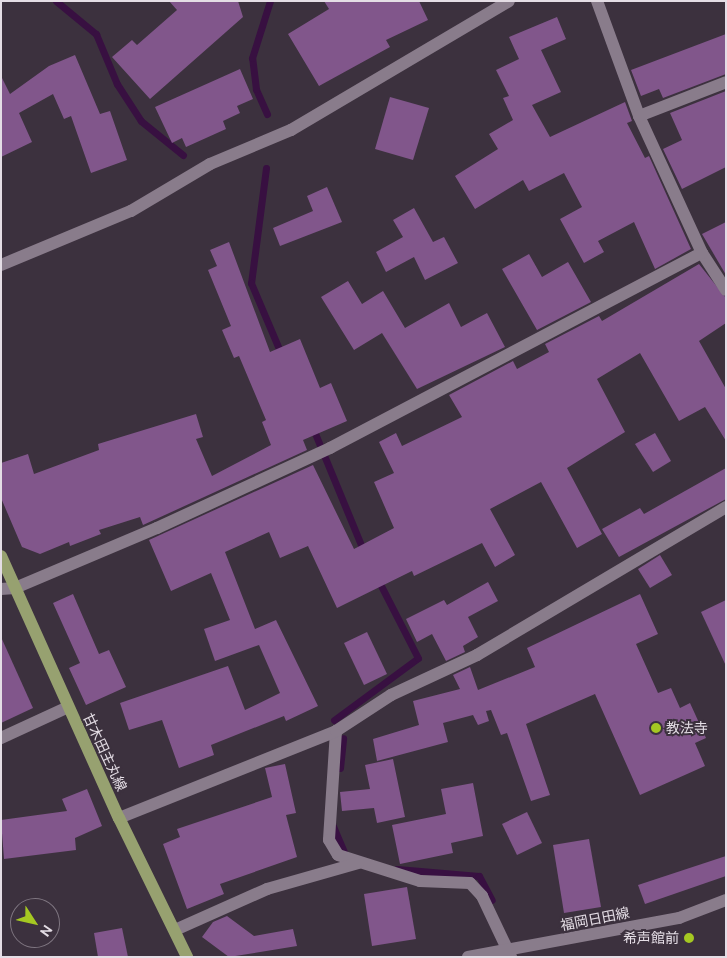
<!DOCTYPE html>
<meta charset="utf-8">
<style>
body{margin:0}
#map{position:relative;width:727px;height:958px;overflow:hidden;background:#3c313e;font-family:Ubuntu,"Noto Sans JP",sans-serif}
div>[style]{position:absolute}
.stream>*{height:7px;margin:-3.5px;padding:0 3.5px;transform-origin:3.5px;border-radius:3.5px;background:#381041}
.building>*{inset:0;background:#81568b}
.minor>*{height:12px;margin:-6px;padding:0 6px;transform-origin:6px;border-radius:6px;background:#897c8b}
.secondary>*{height:12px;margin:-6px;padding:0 6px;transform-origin:6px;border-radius:6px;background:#897c8b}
.primary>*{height:12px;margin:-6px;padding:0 6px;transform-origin:6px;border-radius:6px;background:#97a170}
.dots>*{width:14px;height:14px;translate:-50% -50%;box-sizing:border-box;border:2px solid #3c313e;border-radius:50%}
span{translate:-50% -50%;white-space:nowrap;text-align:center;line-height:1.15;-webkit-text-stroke:4px #3c313e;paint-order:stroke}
.poi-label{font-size:14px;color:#e4dde5}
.left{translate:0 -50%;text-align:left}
.right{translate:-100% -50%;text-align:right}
.street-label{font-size:14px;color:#e4dde5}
.frame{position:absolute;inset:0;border:2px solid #e4dde5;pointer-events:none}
.north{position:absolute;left:10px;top:898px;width:50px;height:50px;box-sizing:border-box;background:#3c313e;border:1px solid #7f7681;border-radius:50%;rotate:125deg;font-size:14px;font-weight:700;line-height:20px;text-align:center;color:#e4dde5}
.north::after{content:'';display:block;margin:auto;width:18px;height:22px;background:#a5c822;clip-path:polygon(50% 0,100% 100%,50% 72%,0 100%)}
</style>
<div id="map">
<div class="stream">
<i style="left:56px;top:1px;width:52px;rotate:39.5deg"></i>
<i style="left:96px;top:34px;width:54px;rotate:67.2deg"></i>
<i style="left:117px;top:84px;width:44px;rotate:57deg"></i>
<i style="left:141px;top:121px;width:54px;rotate:39deg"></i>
<i style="left:267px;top:114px;width:27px;rotate:-114deg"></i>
<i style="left:256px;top:89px;width:31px;rotate:-97deg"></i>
<i style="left:252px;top:58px;width:60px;rotate:-72.5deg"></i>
<i style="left:266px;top:168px;width:116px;rotate:97.4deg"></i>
<i style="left:251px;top:283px;width:79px;rotate:67deg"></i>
<i style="left:312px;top:426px;width:136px;rotate:67.6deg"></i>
<i style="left:334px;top:720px;width:104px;rotate:-36.4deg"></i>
<i style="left:418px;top:658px;width:88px;rotate:-117.1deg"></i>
<i style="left:340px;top:768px;width:30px;rotate:-84deg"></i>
<i style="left:333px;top:826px;width:28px;rotate:67deg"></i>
<i style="left:397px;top:869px;width:82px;rotate:4.9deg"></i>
<i style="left:479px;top:876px;width:27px;rotate:62deg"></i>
</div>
<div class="building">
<i style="clip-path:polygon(169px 1px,238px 1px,243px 17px,150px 99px,112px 57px,132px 40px,137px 45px,177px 10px)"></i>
<i style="clip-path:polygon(324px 1px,419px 1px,428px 20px,386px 40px,390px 47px,319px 86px,288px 34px,329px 9px)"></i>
<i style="clip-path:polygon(557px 17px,566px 39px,541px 50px,561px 92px,532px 105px,550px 137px,625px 102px,632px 121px,627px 123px,645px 158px,649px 156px,691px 249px,655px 269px,634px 222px,598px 241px,604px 252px,584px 263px,560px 219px,582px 207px,564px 173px,529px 191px,523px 180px,475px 209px,455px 176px,498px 149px,489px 134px,513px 120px,503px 98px,509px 96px,496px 70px,519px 59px,509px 37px)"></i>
<i style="clip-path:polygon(726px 34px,726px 74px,663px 98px,659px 89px,641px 96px,631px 70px)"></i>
<i style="clip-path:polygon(75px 55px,100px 114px,110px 111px,127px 160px,91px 173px,71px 116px,64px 119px,53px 94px,19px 113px,32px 142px,1px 157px,1px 76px,10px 94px,49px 66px)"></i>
<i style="clip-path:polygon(240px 69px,253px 99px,237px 106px,240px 113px,223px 121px,226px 129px,186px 147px,182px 138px,172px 143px,155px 107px)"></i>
<i style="clip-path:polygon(726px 91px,726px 167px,682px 189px,663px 149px,682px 140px,670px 113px)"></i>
<i style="clip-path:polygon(390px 97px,429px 108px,413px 160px,375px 149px)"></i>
<i style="clip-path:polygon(327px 187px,342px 222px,280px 246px,273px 228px,313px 211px,307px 196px)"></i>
<i style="clip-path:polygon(414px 208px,433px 242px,444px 237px,458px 263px,425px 280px,414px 257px,386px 272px,376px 252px,403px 237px,393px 220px)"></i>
<i style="clip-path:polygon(726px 222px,726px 275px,702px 234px)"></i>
<i style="clip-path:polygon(229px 242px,270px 352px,300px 339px,320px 388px,331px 383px,347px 421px,303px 440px,307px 450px,143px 525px,140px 517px,99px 530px,101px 534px,70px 546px,69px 542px,40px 554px,22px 547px,1px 498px,1px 463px,28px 454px,34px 474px,99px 450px,98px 444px,196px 414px,203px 437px,196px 439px,212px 476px,271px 445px,262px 422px,266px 420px,239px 356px,234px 358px,222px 330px,231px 326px,208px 270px,217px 266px,210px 250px)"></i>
<i style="clip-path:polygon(529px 254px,542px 277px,568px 262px,591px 302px,537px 330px,502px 269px)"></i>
<i style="clip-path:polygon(699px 264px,726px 298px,726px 323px,699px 341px,726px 389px,726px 441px,705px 407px,679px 421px,640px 353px,597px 379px,625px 432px,567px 468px,602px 534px,577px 548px,541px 482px,490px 509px,515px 555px,495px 567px,482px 543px,414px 576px,412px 571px,337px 608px,308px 546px,280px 558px,269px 532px,225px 552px,255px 629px,276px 620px,318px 706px,286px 721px,284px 716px,211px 745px,214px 755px,179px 768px,162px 720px,129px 730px,120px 703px,228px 666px,245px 710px,280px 693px,259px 645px,215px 661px,204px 629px,230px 620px,211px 573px,171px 591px,149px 540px,313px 465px,354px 549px,394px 528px,374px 482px,394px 473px,379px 442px,396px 433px,402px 446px,462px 417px,449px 395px,513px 361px,517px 369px,549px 352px,545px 344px,599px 316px,602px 321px)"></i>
<i style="clip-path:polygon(348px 281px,362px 304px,383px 291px,405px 328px,449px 303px,461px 327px,487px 313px,505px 347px,417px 389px,382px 333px,354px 350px,321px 297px)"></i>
<i style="clip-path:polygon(655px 433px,671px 461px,653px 472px,635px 444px)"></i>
<i style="clip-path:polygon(726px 468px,726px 499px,619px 557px,602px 529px,640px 508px,644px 514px)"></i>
<i style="clip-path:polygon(660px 555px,672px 575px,650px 588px,638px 569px)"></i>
<i style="clip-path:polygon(488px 582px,498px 601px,468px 617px,478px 637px,463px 646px,465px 652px,446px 661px,432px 634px,417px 642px,406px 619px,444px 600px,447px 605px)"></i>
<i style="clip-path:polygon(73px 594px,99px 654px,109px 650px,126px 687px,86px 705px,69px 668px,80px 663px,53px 603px)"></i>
<i style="clip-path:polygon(640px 594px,658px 634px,636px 644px,658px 693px,671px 688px,680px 708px,690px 703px,706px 738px,695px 743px,705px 766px,640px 795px,595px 694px,526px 724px,550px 795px,531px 801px,507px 733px,501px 735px,491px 710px,486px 711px,489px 721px,478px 725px,473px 715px,443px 723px,448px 742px,377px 761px,373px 739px,419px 725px,413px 701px,460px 689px,453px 675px,470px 667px,478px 690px,535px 667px,527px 648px)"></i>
<i style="clip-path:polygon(726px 600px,726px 666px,701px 612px)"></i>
<i style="clip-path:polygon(367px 632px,387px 674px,364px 685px,344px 643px)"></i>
<i style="clip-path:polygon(1px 637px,33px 708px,1px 723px)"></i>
<i style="clip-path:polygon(393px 759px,405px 817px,377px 823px,374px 808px,342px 811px,340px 792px,370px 789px,365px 765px)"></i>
<i style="clip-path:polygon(285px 764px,296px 813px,286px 815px,297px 857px,220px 884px,224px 894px,187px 909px,163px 844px,180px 837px,177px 829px,272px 797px,265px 768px)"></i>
<i style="clip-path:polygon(473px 783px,483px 836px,451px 843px,453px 853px,400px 864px,392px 825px,446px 814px,441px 789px)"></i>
<i style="clip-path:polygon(87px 789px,102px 826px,75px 838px,76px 850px,4px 859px,1px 820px,67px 811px,62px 799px)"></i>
<i style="clip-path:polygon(527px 812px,542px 843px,517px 855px,502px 824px)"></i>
<i style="clip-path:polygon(589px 839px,601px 907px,564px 913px,553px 845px)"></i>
<i style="clip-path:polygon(726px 856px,726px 876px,645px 904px,638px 885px)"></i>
<i style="clip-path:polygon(407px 887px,416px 939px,372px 946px,364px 894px)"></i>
<i style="clip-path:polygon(227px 916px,254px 936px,293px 929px,297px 946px,229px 957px,202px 937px,213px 922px)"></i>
<i style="clip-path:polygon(122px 928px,128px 957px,98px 957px,94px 933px)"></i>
</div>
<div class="minor">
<i style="left:597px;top:1px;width:122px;rotate:69.9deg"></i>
<i style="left:639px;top:116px;width:151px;rotate:65.3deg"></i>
<i style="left:702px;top:253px;width:44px;rotate:57deg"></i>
<i style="left:639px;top:116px;width:93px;rotate:-21.3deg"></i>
<i style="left:1px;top:265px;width:141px;rotate:-22.6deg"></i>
<i style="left:131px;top:211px;width:92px;rotate:-30.7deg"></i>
<i style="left:210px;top:164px;width:88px;rotate:-22.8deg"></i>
<i style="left:291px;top:130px;width:253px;rotate:-30.6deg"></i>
<i style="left:1px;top:589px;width:14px;rotate:-4deg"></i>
<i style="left:15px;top:588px;width:154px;rotate:-22.9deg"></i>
<i style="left:157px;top:528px;width:191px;rotate:-24.8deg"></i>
<i style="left:330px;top:448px;width:420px;rotate:-27.7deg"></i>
<i style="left:336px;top:731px;width:109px;rotate:93.7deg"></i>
<i style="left:329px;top:840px;width:17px;rotate:59deg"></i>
<i style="left:338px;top:855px;width:86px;rotate:17.6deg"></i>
<i style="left:420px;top:881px;width:50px;rotate:2.3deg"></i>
<i style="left:470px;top:883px;width:18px;rotate:47deg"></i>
<i style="left:482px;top:896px;width:68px;rotate:64.6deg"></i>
<i style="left:1px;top:738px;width:74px;rotate:-24.8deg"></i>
<i style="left:119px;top:818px;width:234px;rotate:-21.8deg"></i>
<i style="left:336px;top:731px;width:66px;rotate:-33.2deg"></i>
<i style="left:391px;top:695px;width:95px;rotate:-24.9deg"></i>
<i style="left:477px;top:655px;width:290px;rotate:-30.7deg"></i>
<i style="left:175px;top:930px;width:101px;rotate:-24deg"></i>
<i style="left:267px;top:889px;width:95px;rotate:-15.9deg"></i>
</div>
<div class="secondary">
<i style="left:468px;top:957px;width:215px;rotate:-10.5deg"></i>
<i style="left:679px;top:918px;width:50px;rotate:-21deg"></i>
</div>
<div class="primary">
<i style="left:1px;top:556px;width:287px;rotate:65.8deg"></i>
<i style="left:119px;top:818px;width:155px;rotate:63.9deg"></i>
</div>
<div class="dots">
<i style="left:656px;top:728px;background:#a5c822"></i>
<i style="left:689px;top:938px;background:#a5c822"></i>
</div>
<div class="poi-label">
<span class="left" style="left:666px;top:728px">教法寺</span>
<span class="right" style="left:679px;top:938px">希声館前</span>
</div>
<div class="street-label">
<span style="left:105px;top:752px;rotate:65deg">甘木田主丸線</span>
<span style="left:595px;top:919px;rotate:-11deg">福岡日田線</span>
</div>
<div class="frame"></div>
<div class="north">N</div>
</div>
